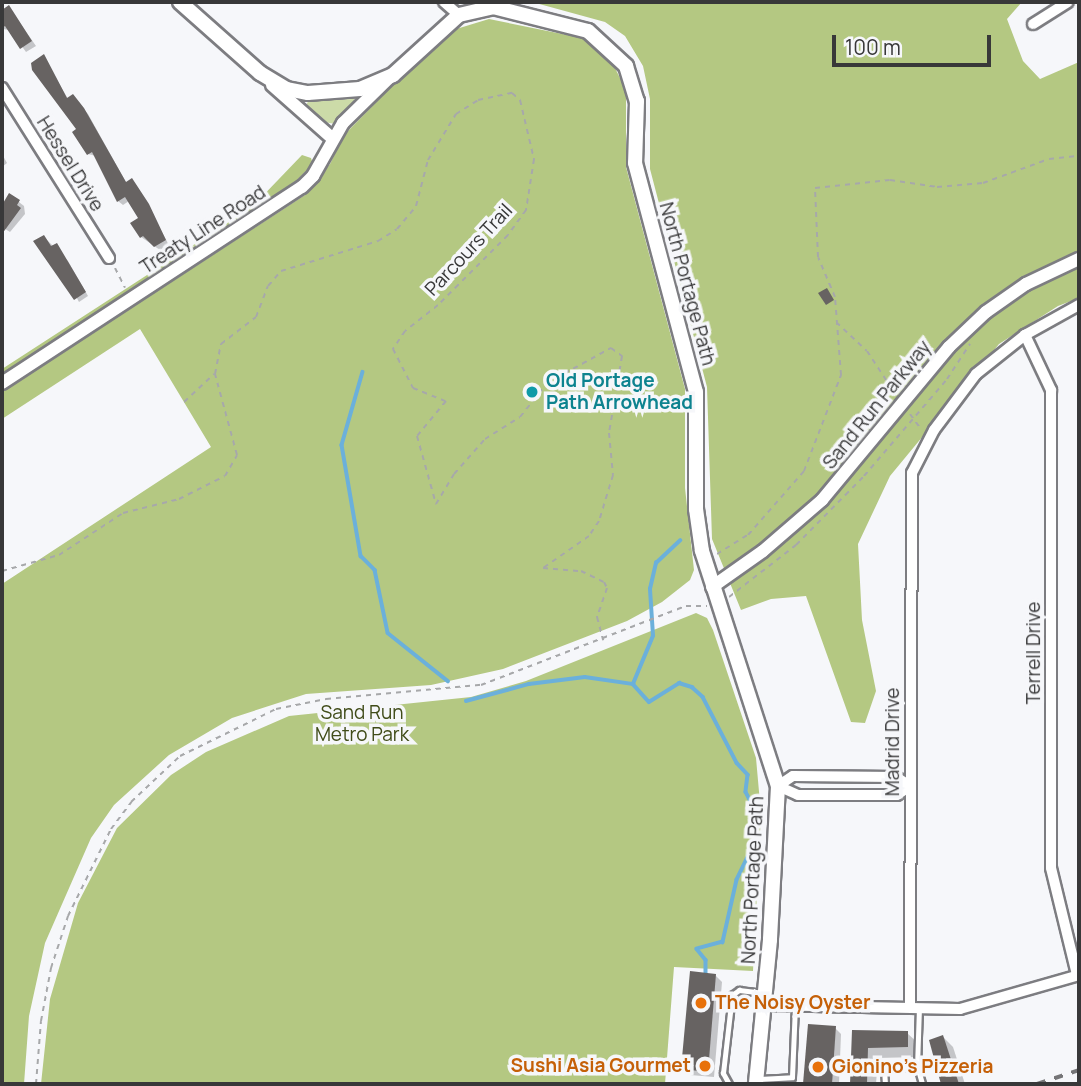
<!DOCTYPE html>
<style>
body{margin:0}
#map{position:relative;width:1081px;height:1086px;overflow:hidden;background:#f6f7fa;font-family:Manrope,sans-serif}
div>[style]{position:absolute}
.green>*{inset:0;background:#ccdba8}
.forest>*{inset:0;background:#b4c882}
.shadow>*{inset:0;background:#0003}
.stream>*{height:3.5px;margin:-1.75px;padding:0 1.75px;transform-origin:1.75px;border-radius:1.75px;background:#6bb0db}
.building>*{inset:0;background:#676362}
.path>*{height:2px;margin-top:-1px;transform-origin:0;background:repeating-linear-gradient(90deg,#a7a8aa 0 5px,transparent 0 10px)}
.roads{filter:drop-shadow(2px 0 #7d7d81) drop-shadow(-2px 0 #7d7d81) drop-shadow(0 2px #7d7d81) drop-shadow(0 -2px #7d7d81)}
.service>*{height:5px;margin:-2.5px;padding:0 2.5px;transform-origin:2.5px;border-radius:2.5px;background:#fff}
.minor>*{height:10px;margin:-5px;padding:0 5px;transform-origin:5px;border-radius:5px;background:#fff}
.tertiary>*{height:12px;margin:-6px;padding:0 6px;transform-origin:6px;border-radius:6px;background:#fff}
.secondary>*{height:14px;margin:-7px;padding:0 7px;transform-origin:7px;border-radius:7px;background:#fff}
.rail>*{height:3.5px;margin-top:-1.75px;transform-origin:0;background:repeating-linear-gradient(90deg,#757577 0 9px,transparent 0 18px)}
.dots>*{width:19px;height:19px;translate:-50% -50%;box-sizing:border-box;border:4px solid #f6f7fa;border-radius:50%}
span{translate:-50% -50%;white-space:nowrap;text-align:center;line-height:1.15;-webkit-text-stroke:7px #f6f7fa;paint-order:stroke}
.street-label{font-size:19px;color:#383839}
.culture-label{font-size:19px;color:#0d838f;font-weight:700}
.left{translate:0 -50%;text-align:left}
.park-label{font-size:19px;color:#404c19}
.food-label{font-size:19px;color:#c56008;font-weight:700}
.right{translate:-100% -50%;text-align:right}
.frame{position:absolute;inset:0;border:4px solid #383839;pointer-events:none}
.scale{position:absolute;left:832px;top:35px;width:159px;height:32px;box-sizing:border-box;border:4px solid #383839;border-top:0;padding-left:9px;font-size:21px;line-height:24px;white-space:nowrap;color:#383839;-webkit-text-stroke:5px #f6f7fa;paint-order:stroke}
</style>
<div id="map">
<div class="green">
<i style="clip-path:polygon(354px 99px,357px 103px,336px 124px,323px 122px,306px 105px,309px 100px)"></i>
</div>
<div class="forest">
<i style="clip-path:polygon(532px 2px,1022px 2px,1007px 19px,1023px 61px,1040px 79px,1079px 62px,1079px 298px,1058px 306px,999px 344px,890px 476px,858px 544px,862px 620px,876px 691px,865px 723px,851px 722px,806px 596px,771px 599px,741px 610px,712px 539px,707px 387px,650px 169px,650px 99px,643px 66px,625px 36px,605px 22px)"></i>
<i style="clip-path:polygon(489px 19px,582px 38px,612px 62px,626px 90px,626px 167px,685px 389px,685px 488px,694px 570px,690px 580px,662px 602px,627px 621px,503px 669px,431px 685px,306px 694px,232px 718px,169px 755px,114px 805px,91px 838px,45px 943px,29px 1016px,24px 1084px,2px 1084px,2px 584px,211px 447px,140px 329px,2px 419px,2px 392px,305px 195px,330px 164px,344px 135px,402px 76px,453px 30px)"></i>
<i style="clip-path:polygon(302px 155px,311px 158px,313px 164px,284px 193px,2px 375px,2px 369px,252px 207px)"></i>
<i style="clip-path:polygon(696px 613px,707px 618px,713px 630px,756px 758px,761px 814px,753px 971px,674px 967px,665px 1084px,41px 1084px,50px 999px,78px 903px,117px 828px,171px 775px,206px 752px,289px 716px,471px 697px,526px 681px)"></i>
</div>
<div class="shadow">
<i style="clip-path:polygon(9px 7px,36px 46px,26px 52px,10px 30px,2px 29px,2px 12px)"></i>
<i style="clip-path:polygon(43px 56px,68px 99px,72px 96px,88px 114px,127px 184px,136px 185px,169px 245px,160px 250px,141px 237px,132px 224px,141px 218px,129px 201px,123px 205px,118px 201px,96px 156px,88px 154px,79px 130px,34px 69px)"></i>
<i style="clip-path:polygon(2px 154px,7px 163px,2px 167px)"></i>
<i style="clip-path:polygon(10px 195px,24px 206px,25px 214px,10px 232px,2px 227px,2px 209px)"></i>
<i style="clip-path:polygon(44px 237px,68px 261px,88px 296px,79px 302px)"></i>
<i style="clip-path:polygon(715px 975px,722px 982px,714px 1077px,690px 1075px,683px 1069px)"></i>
<i style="clip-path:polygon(810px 1026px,835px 1028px,841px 1034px,839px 1084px,805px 1084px)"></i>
<i style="clip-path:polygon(854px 1032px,907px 1033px,918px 1043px,918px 1057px,878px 1058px,876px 1084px,852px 1084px)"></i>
<i style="clip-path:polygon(943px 1037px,953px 1047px,965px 1084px,943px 1084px,931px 1041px)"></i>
</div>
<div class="stream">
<i style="left:363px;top:372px;width:76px;rotate:106deg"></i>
<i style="left:342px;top:445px;width:113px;rotate:80.3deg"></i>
<i style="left:361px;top:556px;width:20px;rotate:45deg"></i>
<i style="left:375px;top:570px;width:64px;rotate:78.3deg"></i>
<i style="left:388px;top:633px;width:77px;rotate:38.7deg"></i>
<i style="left:633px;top:684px;width:52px;rotate:-67.4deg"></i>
<i style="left:653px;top:636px;width:47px;rotate:-93.7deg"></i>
<i style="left:650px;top:589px;width:27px;rotate:-77deg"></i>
<i style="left:656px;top:563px;width:33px;rotate:-43deg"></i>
<i style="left:466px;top:701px;width:65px;rotate:-15.1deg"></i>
<i style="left:529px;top:684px;width:56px;rotate:-7.1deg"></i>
<i style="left:585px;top:677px;width:49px;rotate:8.3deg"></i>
<i style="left:633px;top:684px;width:24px;rotate:48deg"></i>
<i style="left:649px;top:702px;width:36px;rotate:-32deg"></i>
<i style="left:679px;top:683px;width:14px;rotate:17deg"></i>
<i style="left:692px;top:687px;width:15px;rotate:42deg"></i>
<i style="left:703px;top:697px;width:74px;rotate:62.7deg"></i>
<i style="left:737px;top:763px;width:16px;rotate:47deg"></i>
<i style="left:748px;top:775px;width:17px;rotate:97deg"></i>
<i style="left:746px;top:792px;width:22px;rotate:63deg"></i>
<i style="left:756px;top:812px;width:29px;rotate:90deg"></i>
<i style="left:756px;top:841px;width:43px;rotate:116deg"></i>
<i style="left:737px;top:880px;width:64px;rotate:102.7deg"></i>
<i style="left:723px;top:942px;width:27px;rotate:165deg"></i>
<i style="left:697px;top:949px;width:14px;rotate:51deg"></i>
<i style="left:706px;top:960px;width:13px;rotate:90deg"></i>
</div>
<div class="building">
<i style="clip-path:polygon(9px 5px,32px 41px,20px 49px,5px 26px,2px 28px,2px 10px)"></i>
<i style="clip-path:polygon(44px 54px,67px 98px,73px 94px,84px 108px,126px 182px,132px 178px,149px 204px,166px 240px,154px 247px,143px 236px,140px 238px,130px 223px,138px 218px,125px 197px,117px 202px,92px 152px,87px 155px,72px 132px,76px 129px,32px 70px,31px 63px)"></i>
<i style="clip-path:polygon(9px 193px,20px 200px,17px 205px,21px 208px,2px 234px,2px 205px)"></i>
<i style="clip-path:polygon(44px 235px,51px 246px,57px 243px,86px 292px,74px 300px,33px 241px)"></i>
<i style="clip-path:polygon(827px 288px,834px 300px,826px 305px,818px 293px)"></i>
<i style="clip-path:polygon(690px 971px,716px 974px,708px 1072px,681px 1069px)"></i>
<i style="clip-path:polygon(808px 1024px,836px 1026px,832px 1084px,803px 1084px)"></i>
<i style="clip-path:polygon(852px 1030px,908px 1031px,908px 1047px,868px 1048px,867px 1084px,850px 1084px)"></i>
<i style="clip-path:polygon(943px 1035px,959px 1084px,941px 1084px,939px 1077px,929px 1040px)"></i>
</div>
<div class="path">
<i style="left:115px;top:268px;width:22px;rotate:63deg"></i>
<i style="left:836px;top:322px;width:42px;rotate:43.1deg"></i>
<i style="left:867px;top:351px;width:53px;rotate:56.6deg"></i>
<i style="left:184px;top:402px;width:41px;rotate:-43deg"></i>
<i style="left:910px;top:414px;width:19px;rotate:54deg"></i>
<i style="left:717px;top:554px;width:36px;rotate:-32deg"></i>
<i style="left:748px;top:535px;width:85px;rotate:-48.8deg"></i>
<i style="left:804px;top:471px;width:103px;rotate:-68.9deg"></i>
<i style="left:841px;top:375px;width:78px;rotate:-94.4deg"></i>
<i style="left:835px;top:297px;width:43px;rotate:-113deg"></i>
<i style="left:818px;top:257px;width:69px;rotate:-92.5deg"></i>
<i style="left:815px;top:188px;width:75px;rotate:-6.1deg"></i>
<i style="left:890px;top:180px;width:48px;rotate:8.5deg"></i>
<i style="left:937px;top:187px;width:46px;rotate:-5deg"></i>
<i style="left:983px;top:183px;width:70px;rotate:-20deg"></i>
<i style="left:1049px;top:159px;width:30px;rotate:-6deg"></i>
<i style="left:2px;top:571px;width:59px;rotate:-15.7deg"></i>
<i style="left:59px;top:555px;width:77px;rotate:-33.3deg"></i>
<i style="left:123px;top:513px;width:58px;rotate:-14deg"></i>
<i style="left:179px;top:499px;width:51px;rotate:-26.6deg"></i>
<i style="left:225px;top:476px;width:24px;rotate:-60deg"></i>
<i style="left:237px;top:455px;width:84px;rotate:-105.2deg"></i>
<i style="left:215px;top:374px;width:31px;rotate:-79deg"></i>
<i style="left:221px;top:344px;width:44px;rotate:-37.6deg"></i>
<i style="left:256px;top:317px;width:33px;rotate:-69deg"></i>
<i style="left:268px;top:286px;width:20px;rotate:-49deg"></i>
<i style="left:281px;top:271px;width:102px;rotate:-17.2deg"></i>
<i style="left:378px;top:241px;width:22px;rotate:-32deg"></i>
<i style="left:397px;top:229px;width:30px;rotate:-50deg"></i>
<i style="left:416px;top:206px;width:48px;rotate:-75.4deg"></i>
<i style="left:428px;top:160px;width:54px;rotate:-58.7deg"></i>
<i style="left:456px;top:114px;width:26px;rotate:-32deg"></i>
<i style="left:478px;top:100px;width:35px;rotate:-12deg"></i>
<i style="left:512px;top:93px;width:11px;rotate:41deg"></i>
<i style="left:520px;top:100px;width:61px;rotate:76.7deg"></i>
<i style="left:534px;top:159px;width:52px;rotate:98.9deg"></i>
<i style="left:526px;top:210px;width:31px;rotate:126deg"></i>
<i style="left:508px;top:235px;width:99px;rotate:135deg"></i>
<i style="left:438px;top:305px;width:42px;rotate:141.8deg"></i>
<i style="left:405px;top:331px;width:22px;rotate:124deg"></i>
<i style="left:393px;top:349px;width:44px;rotate:62.9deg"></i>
<i style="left:413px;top:388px;width:35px;rotate:22deg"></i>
<i style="left:446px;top:401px;width:45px;rotate:129.6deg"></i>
<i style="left:417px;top:436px;width:71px;rotate:74.4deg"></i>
<i style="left:436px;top:504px;width:35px;rotate:-59deg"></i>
<i style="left:454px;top:474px;width:47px;rotate:-48.5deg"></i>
<i style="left:485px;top:439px;width:41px;rotate:-32.2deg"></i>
<i style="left:520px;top:417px;width:43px;rotate:-51.5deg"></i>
<i style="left:547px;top:383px;width:73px;rotate:-28.7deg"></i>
<i style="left:611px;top:348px;width:14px;rotate:36deg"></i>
<i style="left:622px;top:356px;width:78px;rotate:99.6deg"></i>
<i style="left:609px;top:433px;width:42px;rotate:84.6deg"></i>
<i style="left:613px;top:475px;width:48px;rotate:106.9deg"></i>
<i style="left:599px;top:521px;width:18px;rotate:124deg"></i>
<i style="left:589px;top:536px;width:56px;rotate:145.2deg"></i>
<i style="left:543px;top:568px;width:38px;rotate:5deg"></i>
<i style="left:581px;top:571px;width:25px;rotate:26deg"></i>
<i style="left:604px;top:582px;width:7px;rotate:63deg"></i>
<i style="left:607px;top:588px;width:31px;rotate:109deg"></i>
<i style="left:597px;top:617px;width:24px;rotate:75deg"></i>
<i style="left:729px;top:597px;width:85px;rotate:-37.8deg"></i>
<i style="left:796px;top:545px;width:97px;rotate:-45.4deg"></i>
<i style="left:864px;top:476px;width:128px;rotate:-49.4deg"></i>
<i style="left:947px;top:379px;width:42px;rotate:-56.7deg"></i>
<i style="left:36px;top:1084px;width:63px;rotate:-85.5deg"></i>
<i style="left:41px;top:1021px;width:54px;rotate:-79.3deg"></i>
<i style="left:51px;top:968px;width:55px;rotate:-71.9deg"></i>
<i style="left:68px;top:916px;width:97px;rotate:-63.7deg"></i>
<i style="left:111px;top:829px;width:34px;rotate:-53deg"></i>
<i style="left:131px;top:802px;width:67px;rotate:-43.2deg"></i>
<i style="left:180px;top:756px;width:107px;rotate:-26.1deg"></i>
<i style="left:276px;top:709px;width:51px;rotate:-11.3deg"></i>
<i style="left:326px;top:699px;width:156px;rotate:-5.2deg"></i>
<i style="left:481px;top:685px;width:220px;rotate:-21.1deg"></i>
<i style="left:686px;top:606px;width:21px"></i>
</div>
<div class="roads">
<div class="service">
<i style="left:919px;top:1007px;width:59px;rotate:91.9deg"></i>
<i style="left:917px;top:1066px;width:19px;rotate:74deg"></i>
<i style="left:759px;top:1079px;width:33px;rotate:-3deg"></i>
<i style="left:792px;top:1077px;width:71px;rotate:-87.6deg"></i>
<i style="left:729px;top:1084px;width:13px;rotate:-119deg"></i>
<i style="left:723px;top:1073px;width:79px;rotate:-83.4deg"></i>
<i style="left:732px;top:995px;width:9px;rotate:-36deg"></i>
<i style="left:739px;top:990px;width:23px;rotate:7deg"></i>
<i style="left:885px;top:1084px;width:15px;rotate:-94deg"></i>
<i style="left:884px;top:1069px;width:33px;rotate:-5deg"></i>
</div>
<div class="minor">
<i style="left:444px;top:2px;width:20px;rotate:41deg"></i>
<i style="left:1033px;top:24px;width:41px;rotate:-32.2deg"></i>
<i style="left:2px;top:88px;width:201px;rotate:57.8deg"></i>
<i style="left:1025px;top:335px;width:61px;rotate:64.7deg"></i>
<i style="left:1051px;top:390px;width:478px;rotate:90deg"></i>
<i style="left:1051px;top:868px;width:110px;rotate:76.3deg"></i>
<i style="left:778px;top:786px;width:18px;rotate:-34deg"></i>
<i style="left:793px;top:776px;width:103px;rotate:0.6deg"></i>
<i style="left:896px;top:777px;width:17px;rotate:33deg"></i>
<i style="left:778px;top:786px;width:22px;rotate:24deg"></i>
<i style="left:798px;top:795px;width:99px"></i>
<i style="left:897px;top:795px;width:16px;rotate:-35deg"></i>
<i style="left:764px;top:1005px;width:196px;rotate:1.2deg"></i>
<i style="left:960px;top:1009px;width:124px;rotate:-15.9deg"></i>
<i style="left:910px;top:1006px;width:533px;rotate:-89.79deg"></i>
<i style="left:912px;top:473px;width:48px;rotate:-62.9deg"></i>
<i style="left:934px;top:430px;width:70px;rotate:-53.1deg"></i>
<i style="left:976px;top:374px;width:63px;rotate:-38.5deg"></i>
<i style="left:1025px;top:335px;width:62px;rotate:-29.1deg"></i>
</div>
<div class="tertiary">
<i style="left:272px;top:85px;width:80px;rotate:41.5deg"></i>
<i style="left:2px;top:383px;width:358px;rotate:-33.2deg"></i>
<i style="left:302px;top:187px;width:16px;rotate:-45deg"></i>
<i style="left:313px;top:176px;width:61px;rotate:-60.5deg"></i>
<i style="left:343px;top:123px;width:64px;rotate:-44.4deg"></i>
<i style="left:712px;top:587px;width:62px;rotate:-35.2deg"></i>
<i style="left:763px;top:551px;width:78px;rotate:-40.8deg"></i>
<i style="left:822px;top:500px;width:199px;rotate:-50.3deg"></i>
<i style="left:949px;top:347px;width:51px;rotate:-43.4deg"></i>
<i style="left:986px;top:312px;width:49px;rotate:-35deg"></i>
<i style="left:1026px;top:284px;width:59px;rotate:-25.3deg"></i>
</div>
<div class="secondary">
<i style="left:180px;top:2px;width:107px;rotate:41.6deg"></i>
<i style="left:260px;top:73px;width:31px;rotate:31deg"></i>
<i style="left:287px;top:89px;width:21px;rotate:11deg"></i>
<i style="left:308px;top:93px;width:52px;rotate:-4.4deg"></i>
<i style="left:360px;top:89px;width:36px;rotate:-23deg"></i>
<i style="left:393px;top:75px;width:89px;rotate:-42.3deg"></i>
<i style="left:459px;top:15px;width:35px;rotate:-13deg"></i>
<i style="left:493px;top:7px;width:98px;rotate:14.2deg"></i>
<i style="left:588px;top:31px;width:52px;rotate:42.6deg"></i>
<i style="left:626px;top:66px;width:37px;rotate:73deg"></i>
<i style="left:637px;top:101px;width:62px;rotate:91.8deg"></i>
<i style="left:635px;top:163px;width:237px;rotate:75.1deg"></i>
<i style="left:696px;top:392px;width:117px;rotate:90deg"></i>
<i style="left:696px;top:509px;width:42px;rotate:81.9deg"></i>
<i style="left:702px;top:551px;width:247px;rotate:72.1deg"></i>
<i style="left:778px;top:786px;width:154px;rotate:93deg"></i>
<i style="left:770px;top:940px;width:145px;rotate:95.6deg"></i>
</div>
</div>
<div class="rail">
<i style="left:1037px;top:1084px;width:44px;rotate:-18.4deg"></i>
</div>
<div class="dots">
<i style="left:532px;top:392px;background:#0f9aa8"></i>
<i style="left:701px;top:1003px;background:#e8710a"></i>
<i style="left:705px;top:1066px;background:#e8710a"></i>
<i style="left:818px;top:1067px;background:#e8710a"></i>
</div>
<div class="street-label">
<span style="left:70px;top:164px;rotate:58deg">Hessel Drive</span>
<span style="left:203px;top:230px;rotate:-33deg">Treaty Line Road</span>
<span style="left:469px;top:250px;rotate:-47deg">Parcours Trail</span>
<span style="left:687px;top:284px;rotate:75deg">North Portage Path</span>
<span style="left:877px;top:405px;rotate:-51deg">Sand Run Parkway</span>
<span style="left:1034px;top:653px;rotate:-90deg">Terrell Drive</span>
<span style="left:893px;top:742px;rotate:-90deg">Madrid Drive</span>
<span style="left:753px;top:880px;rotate:-87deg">North Portage Path</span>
</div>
<div class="culture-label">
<span class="left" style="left:546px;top:392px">Old Portage<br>Path Arrowhead</span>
</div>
<div class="park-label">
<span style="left:362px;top:724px">Sand Run<br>Metro Park</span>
</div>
<div class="food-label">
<span class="left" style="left:715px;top:1003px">The Noisy Oyster</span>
<span class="right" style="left:691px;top:1066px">Sushi Asia Gourmet</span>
<span class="left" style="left:832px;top:1067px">Gionino's Pizzeria</span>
</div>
<div class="frame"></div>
<div class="scale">100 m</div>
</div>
